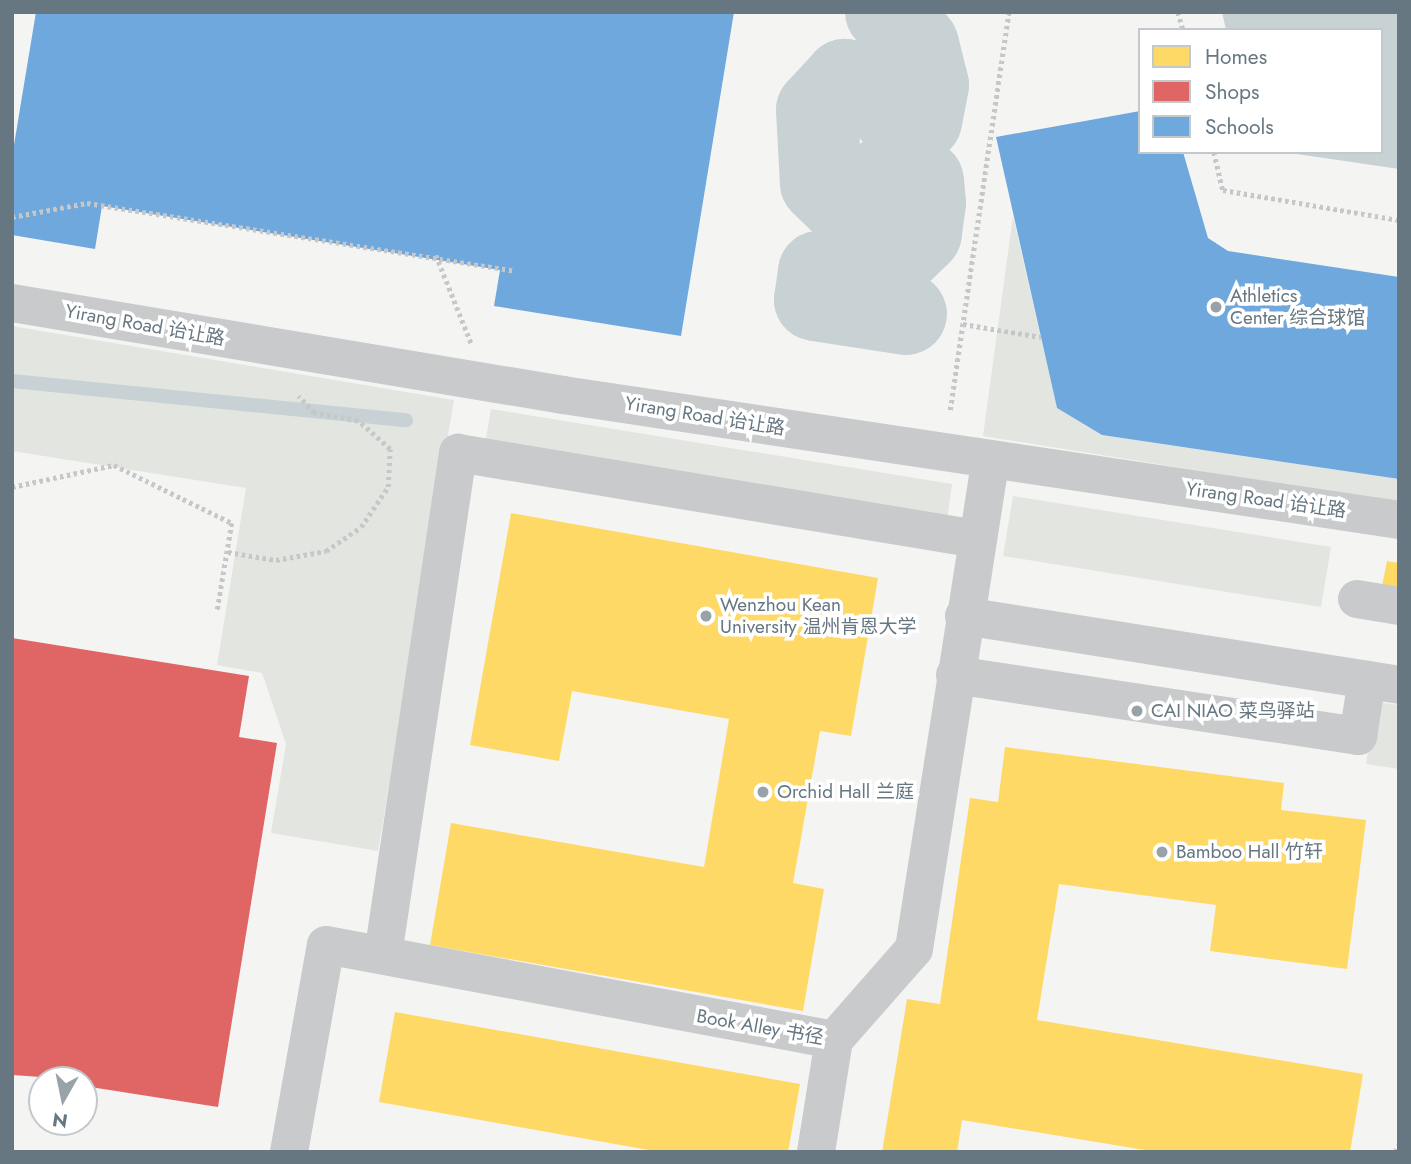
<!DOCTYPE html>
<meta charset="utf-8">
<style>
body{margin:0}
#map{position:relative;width:1411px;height:1164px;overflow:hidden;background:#f4f4f3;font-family:Jost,"Noto Sans SC",sans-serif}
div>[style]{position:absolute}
.green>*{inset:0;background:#e3e6e0}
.water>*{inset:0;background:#c8d1d4}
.homes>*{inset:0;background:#ffd966}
.shops>*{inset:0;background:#e06666}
.schools>*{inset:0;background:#6fa8dc}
.stream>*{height:14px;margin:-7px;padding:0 7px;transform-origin:7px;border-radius:7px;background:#c8d1d4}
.river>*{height:82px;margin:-41px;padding:0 41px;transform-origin:41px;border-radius:41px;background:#c8d1d4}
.path>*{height:4.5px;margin-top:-2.25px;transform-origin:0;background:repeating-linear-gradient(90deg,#c6c7c8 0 3.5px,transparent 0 7px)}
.minor>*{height:38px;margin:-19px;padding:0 19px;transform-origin:19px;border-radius:19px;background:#c9cacb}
.path-bridge>*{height:4.5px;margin-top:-2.25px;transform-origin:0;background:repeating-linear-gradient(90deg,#c6c7c8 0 3.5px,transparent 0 7px)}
.dots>*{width:19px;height:19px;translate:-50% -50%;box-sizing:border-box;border:4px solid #fff;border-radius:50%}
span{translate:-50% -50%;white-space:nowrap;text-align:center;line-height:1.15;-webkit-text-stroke:7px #fff;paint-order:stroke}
.poi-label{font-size:19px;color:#667781}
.left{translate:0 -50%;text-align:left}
.street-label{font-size:19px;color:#667781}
.frame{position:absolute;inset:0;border:14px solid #667781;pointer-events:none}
.legend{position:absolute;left:1138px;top:28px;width:245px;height:126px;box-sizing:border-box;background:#fff;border:2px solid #c2c9cd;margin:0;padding:9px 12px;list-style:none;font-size:21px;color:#667781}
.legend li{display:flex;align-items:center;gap:14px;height:35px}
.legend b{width:35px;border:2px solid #c2c9cd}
.north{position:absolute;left:28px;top:1066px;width:70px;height:70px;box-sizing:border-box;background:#fff;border:2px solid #c2c9cd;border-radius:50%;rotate:189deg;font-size:19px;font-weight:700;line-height:28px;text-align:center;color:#667781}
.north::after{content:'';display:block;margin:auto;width:24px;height:32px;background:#98a3a9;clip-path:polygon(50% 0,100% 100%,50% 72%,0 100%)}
</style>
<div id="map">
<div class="green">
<i style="clip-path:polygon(1013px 216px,1057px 408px,1102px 435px,1399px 479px,1399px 503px,983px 436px)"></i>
<i style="clip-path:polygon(12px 326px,454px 400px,378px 851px,271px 833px,286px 744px,262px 673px,217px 665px,246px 488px,12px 451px)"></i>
<i style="clip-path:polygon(491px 409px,952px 484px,947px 520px,485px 444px)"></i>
<i style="clip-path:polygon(1013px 496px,1331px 547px,1321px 607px,1003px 556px)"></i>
<i style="clip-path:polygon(1376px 702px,1399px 705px,1399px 769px,1366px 764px)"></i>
</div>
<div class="water">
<i style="clip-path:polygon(1222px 12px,1399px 12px,1399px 169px,1283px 152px,1381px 152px,1381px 30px,1226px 30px)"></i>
</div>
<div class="homes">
<i style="clip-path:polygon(511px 513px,878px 578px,851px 736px,820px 731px,793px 883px,824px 889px,803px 1011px,430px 945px,451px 823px,704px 867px,729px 719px,572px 691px,559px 761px,470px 745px)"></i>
<i style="clip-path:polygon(1387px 561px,1399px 563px,1399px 594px,1381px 591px)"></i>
<i style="clip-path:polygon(1005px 747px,1284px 783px,1281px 810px,1366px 820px,1347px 969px,1210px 951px,1216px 905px,1059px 884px,1037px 1020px,1363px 1074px,1350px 1152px,1157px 1152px,962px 1120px,957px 1152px,882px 1152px,907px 999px,940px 1004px,970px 798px,998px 802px)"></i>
<i style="clip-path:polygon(395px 1012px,800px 1084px,788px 1152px,660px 1152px,379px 1102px)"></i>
</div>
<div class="shops">
<i style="clip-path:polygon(12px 638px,249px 676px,239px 737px,277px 743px,218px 1107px,84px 1086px,84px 1080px,12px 1075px)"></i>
</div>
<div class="schools">
<i style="clip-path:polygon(36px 12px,734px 12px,681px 336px,494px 306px,500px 270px,102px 206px,95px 249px,12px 235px,12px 157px)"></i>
<i style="clip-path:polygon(1140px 111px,1140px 152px,1183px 152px,1208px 238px,1228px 251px,1399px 277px,1399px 479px,1102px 435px,1057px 408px,996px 137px)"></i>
</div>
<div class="stream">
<i style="left:12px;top:381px;width:396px;rotate:5.7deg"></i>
</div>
<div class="river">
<i style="left:886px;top:12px;width:46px;rotate:45.9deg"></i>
<i style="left:918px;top:45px;width:41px;rotate:76deg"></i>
<i style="left:928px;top:85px;width:36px;rotate:101deg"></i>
<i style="left:921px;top:120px;width:16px;rotate:162deg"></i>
<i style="left:906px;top:125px;width:18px;rotate:-139deg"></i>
<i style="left:892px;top:113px;width:21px;rotate:-118deg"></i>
<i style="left:882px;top:94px;width:40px;rotate:-159deg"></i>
<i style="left:845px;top:80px;width:41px;rotate:133deg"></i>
<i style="left:817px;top:110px;width:73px;rotate:86.9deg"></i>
<i style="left:821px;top:183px;width:29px;rotate:44deg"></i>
<i style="left:842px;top:203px;width:52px;rotate:-31.5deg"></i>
<i style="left:886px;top:176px;width:37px;rotate:8deg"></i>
<i style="left:923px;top:181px;width:22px;rotate:85deg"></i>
<i style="left:925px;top:203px;width:30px;rotate:98deg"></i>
<i style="left:921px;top:233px;width:45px;rotate:135.9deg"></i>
<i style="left:889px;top:264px;width:51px;rotate:168.7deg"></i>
<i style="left:839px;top:274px;width:20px;rotate:-174deg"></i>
<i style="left:819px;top:272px;width:28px;rotate:98deg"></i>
<i style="left:815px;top:300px;width:92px;rotate:8.7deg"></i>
</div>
<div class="path">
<i style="left:1178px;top:12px;width:19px;rotate:74deg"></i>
<i style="left:1214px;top:152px;width:39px;rotate:77deg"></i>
<i style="left:1223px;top:190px;width:179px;rotate:9.7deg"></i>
<i style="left:12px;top:217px;width:76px;rotate:-10.6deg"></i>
<i style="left:87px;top:203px;width:432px;rotate:9deg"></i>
<i style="left:963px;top:324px;width:79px;rotate:9.5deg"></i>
<i style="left:950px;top:410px;width:402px;rotate:-81.6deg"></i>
<i style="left:12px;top:487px;width:104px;rotate:-12.2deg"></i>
<i style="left:114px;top:465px;width:131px;rotate:26.2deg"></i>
<i style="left:232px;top:523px;width:91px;rotate:99.5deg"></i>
<i style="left:228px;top:552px;width:49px;rotate:9.5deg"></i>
<i style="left:276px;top:560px;width:51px;rotate:-10.2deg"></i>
<i style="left:326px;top:551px;width:42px;rotate:-34.4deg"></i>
<i style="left:361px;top:527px;width:48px;rotate:-56deg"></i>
<i style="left:388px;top:487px;width:38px;rotate:-87deg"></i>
<i style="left:390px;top:449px;width:43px;rotate:-138.8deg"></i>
<i style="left:358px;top:421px;width:45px;rotate:-169.7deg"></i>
<i style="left:314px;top:413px;width:23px;rotate:-133deg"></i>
<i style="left:1395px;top:1152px;width:9px;rotate:-63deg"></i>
</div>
<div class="minor">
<i style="left:12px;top:303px;width:559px;rotate:9.48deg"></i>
<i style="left:563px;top:395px;width:845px;rotate:8.5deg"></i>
<i style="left:1357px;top:599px;width:43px;rotate:9.5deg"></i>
<i style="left:964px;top:616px;width:440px;rotate:9deg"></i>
<i style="left:955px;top:675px;width:408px;rotate:8.6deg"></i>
<i style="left:1358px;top:736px;width:57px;rotate:-80.9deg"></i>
<i style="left:383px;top:955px;width:508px;rotate:-81.5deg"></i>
<i style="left:458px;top:453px;width:526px;rotate:9.41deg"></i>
<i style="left:289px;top:1152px;width:210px;rotate:-79.9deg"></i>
<i style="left:326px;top:945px;width:517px;rotate:10.59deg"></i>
<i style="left:834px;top:1040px;width:121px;rotate:-48.7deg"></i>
<i style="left:914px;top:949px;width:496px;rotate:-81.1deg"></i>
<i style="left:816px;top:1152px;width:113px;rotate:-80.9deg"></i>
</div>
<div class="path-bridge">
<i style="left:436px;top:255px;width:97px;rotate:68.2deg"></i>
</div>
<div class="dots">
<i style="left:1216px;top:307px;background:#98a3a9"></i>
<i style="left:706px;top:616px;background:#98a3a9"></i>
<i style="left:1137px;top:711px;background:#98a3a9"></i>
<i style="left:763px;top:792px;background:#98a3a9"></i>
<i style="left:1162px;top:852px;background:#98a3a9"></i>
</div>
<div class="poi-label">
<span class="left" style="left:1230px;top:307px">Athletics<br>Center 综合球馆</span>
<span class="left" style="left:720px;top:616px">Wenzhou Kean<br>University 温州肯恩大学</span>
<span class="left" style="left:1151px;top:711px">CAI NIAO 菜鸟驿站</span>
<span class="left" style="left:777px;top:792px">Orchid Hall 兰庭</span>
<span class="left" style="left:1176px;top:852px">Bamboo Hall 竹轩</span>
</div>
<div class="street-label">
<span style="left:145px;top:325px;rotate:10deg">Yirang Road 诒让路</span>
<span style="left:705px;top:416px;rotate:9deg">Yirang Road 诒让路</span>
<span style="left:1266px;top:500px;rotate:8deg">Yirang Road 诒让路</span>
<span style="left:760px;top:1027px;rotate:10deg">Book Alley 书径</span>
</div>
<div class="frame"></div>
<ul class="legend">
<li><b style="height:19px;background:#ffd966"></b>Homes</li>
<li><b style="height:19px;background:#e06666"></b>Shops</li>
<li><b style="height:19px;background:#6fa8dc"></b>Schools</li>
</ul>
<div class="north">N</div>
</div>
